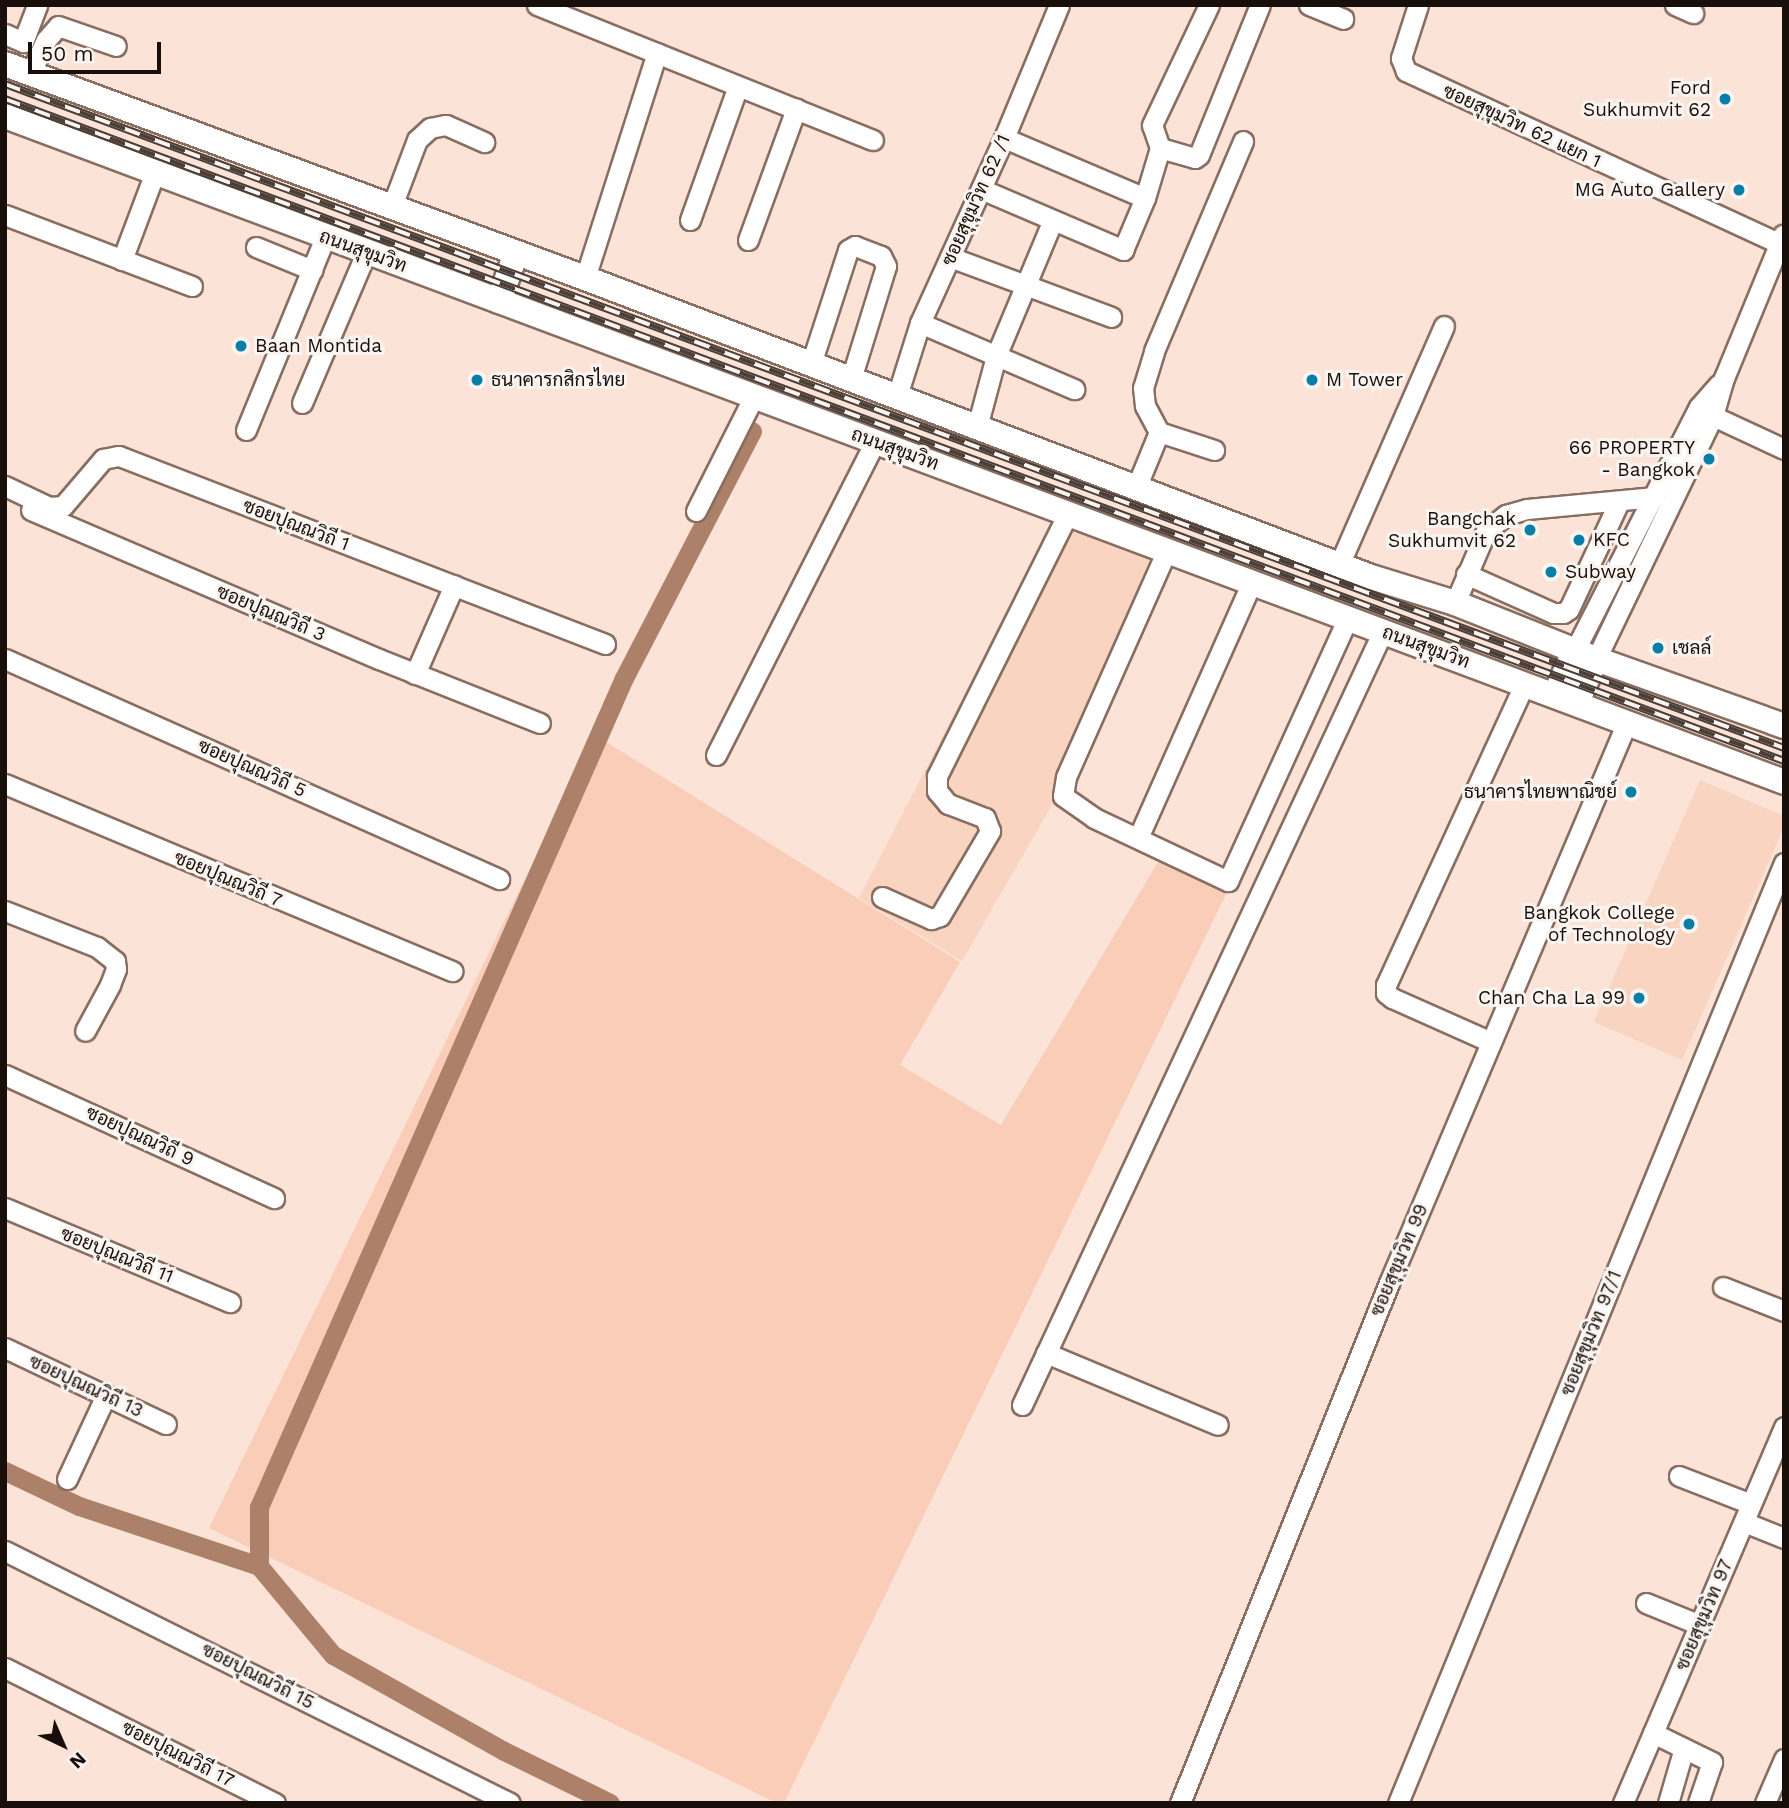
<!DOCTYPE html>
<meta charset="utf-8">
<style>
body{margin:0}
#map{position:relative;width:1789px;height:1808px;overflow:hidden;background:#fbe3d7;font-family:"Work Sans",Sarabun,sans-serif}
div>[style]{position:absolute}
.built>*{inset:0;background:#f9d4c1}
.green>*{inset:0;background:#f9cdb7}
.canal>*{height:19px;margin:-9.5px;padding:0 9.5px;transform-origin:9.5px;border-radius:9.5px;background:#ac8069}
.roads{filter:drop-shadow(2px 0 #886e61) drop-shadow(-2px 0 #886e61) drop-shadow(0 2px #886e61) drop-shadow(0 -2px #886e61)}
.minor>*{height:19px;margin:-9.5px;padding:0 9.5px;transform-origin:9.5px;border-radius:9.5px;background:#fff}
.major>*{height:24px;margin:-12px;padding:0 12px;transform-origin:12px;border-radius:12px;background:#fff}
.rail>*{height:8px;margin-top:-4px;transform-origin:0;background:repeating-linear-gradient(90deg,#faf4f1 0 16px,#4c3f38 0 32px);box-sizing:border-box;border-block:2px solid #4c3f38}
.dots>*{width:19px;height:19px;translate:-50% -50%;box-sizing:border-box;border:4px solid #faf4f1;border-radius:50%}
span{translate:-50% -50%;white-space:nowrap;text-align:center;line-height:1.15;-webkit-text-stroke:6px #faf4f1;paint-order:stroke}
.poi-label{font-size:19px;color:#190f0a}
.right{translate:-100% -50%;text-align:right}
.left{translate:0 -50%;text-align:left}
.street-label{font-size:19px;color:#190f0a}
.frame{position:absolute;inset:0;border:7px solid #190f0a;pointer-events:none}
.north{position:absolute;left:28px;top:1710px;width:70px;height:70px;-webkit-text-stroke:5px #faf4f1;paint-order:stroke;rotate:136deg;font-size:19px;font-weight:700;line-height:28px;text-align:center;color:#190f0a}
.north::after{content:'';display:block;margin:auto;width:24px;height:32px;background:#190f0a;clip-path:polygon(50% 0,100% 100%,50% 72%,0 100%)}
.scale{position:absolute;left:28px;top:42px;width:133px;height:32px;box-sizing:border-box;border:4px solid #190f0a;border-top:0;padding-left:9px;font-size:21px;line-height:24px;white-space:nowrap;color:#190f0a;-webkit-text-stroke:5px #faf4f1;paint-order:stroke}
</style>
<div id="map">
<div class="built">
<i style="clip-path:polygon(1055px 519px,1151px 556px,1059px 771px,1057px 796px,962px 961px,859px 898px)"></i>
<i style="clip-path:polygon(1700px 780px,1784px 816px,1784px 827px,1682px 1060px,1594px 1022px)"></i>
</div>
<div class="green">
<i style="clip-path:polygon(595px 735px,960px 962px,900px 1065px,1001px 1125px,1164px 852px,1229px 888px,784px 1803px,777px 1803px,209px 1528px)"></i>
</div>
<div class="canal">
<i style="left:5px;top:1471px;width:82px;rotate:25.3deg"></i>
<i style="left:79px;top:1506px;width:190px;rotate:18.4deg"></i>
<i style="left:259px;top:1566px;width:116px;rotate:50.3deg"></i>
<i style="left:333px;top:1655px;width:196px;rotate:29.3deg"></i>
<i style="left:504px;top:1751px;width:118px;rotate:26.1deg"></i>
<i style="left:259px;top:1566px;width:59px;rotate:-90deg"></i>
<i style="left:259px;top:1507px;width:906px;rotate:-66.24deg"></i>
<i style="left:624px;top:678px;width:278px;rotate:-62.6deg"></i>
</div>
<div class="roads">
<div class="minor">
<i style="left:537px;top:5px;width:362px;rotate:21.9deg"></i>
<i style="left:1309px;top:5px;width:37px;rotate:22deg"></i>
<i style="left:1418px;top:5px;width:56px;rotate:107.8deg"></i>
<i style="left:1401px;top:58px;width:14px;rotate:69deg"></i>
<i style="left:1406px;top:71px;width:417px;rotate:24.8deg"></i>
<i style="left:1675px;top:5px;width:20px;rotate:24deg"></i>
<i style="left:5px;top:34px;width:20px;rotate:24deg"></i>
<i style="left:23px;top:42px;width:40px;rotate:-69deg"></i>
<i style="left:31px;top:72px;width:35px;rotate:-65deg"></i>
<i style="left:46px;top:40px;width:18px;rotate:-49deg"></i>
<i style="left:58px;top:26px;width:61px;rotate:19deg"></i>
<i style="left:1160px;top:148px;width:36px;rotate:16deg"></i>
<i style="left:1195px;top:158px;width:5px;rotate:-37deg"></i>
<i style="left:1199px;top:155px;width:162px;rotate:-67.9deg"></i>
<i style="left:981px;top:189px;width:155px;rotate:23.2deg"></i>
<i style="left:1123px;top:250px;width:56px;rotate:-67.1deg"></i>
<i style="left:1145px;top:198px;width:153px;rotate:-156.9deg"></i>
<i style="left:1145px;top:198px;width:52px;rotate:-73.3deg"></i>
<i style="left:1160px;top:148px;width:24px;rotate:-109deg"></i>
<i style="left:1152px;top:125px;width:133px;rotate:-64.6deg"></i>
<i style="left:392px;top:206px;width:71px;rotate:-69.3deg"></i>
<i style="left:417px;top:140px;width:18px;rotate:-43deg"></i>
<i style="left:430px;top:128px;width:16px;rotate:-11deg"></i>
<i style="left:446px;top:125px;width:42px;rotate:24.1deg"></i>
<i style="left:5px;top:215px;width:200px;rotate:20.8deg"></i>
<i style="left:690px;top:220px;width:142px;rotate:-70.3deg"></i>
<i style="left:748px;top:240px;width:140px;rotate:-69.9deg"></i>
<i style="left:256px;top:247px;width:61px;rotate:22.3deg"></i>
<i style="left:950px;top:257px;width:172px;rotate:20.4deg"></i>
<i style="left:122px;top:260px;width:94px;rotate:-69.4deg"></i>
<i style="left:585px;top:278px;width:236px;rotate:-72.3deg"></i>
<i style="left:920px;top:323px;width:168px;rotate:23.2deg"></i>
<i style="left:811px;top:364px;width:120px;rotate:-72deg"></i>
<i style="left:848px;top:250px;width:8px;rotate:-30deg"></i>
<i style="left:855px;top:246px;width:28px;rotate:21deg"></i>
<i style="left:881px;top:256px;width:11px;rotate:63deg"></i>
<i style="left:886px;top:266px;width:118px;rotate:107.2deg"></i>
<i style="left:897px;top:396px;width:77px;rotate:-72.5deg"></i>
<i style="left:920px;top:323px;width:203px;rotate:-65.6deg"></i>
<i style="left:1004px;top:138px;width:144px;rotate:-67.5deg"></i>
<i style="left:302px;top:403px;width:163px;rotate:-66.9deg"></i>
<i style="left:1713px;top:416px;width:78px;rotate:24.9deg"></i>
<i style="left:977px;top:427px;width:73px;rotate:-75deg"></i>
<i style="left:996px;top:356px;width:147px;rotate:-67.3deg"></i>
<i style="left:246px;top:430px;width:209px;rotate:-67.7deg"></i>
<i style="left:1159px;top:432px;width:58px;rotate:18.1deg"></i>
<i style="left:5px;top:486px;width:49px;rotate:25.5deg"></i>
<i style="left:49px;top:507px;width:14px;rotate:-4deg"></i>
<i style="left:63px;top:506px;width:62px;rotate:-49.6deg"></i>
<i style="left:103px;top:459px;width:16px;rotate:-11deg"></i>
<i style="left:119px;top:456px;width:521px;rotate:21.15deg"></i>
<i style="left:1136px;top:488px;width:61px;rotate:-67.7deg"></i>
<i style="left:1159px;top:432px;width:30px;rotate:-118deg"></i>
<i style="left:1145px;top:406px;width:18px;rotate:-96deg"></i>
<i style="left:1143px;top:388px;width:39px;rotate:-73deg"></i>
<i style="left:1154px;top:351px;width:228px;rotate:-67deg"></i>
<i style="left:31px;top:510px;width:379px;rotate:23.2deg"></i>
<i style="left:379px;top:659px;width:173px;rotate:21.7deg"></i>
<i style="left:696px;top:511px;width:129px;rotate:-63.2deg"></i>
<i style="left:1167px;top:550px;width:248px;rotate:114deg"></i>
<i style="left:1066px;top:777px;width:19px;rotate:99deg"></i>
<i style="left:1063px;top:796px;width:38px;rotate:35deg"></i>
<i style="left:1094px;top:818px;width:148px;rotate:25.2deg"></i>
<i style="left:1228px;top:881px;width:289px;rotate:-65.5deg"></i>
<i style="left:1339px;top:565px;width:261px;rotate:-66.3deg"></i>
<i style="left:1466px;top:574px;width:95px;rotate:24.1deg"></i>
<i style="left:1553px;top:613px;width:10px"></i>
<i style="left:1563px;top:613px;width:7px;rotate:-34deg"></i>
<i style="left:1569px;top:609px;width:118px;rotate:-65deg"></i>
<i style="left:1455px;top:603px;width:78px;rotate:-66.7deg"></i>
<i style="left:1486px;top:531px;width:26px;rotate:-39deg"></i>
<i style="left:1506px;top:515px;width:22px;rotate:-16deg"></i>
<i style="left:1527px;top:509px;width:128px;rotate:-5.4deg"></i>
<i style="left:1575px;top:650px;width:273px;rotate:-63deg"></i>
<i style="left:1699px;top:407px;width:30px;rotate:-49deg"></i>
<i style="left:5px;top:659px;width:541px;rotate:24.01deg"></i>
<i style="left:1596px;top:659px;width:270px;rotate:-64.3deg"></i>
<i style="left:1713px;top:416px;width:40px;rotate:-74deg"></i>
<i style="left:1724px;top:378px;width:155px;rotate:-67.6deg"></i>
<i style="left:415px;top:674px;width:97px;rotate:-66.3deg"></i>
<i style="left:716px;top:755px;width:352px;rotate:-63.1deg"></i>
<i style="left:5px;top:784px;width:485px;rotate:22.7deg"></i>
<i style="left:1138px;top:838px;width:280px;rotate:-66deg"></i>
<i style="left:882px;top:897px;width:54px;rotate:24.2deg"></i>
<i style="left:931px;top:919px;width:9px;rotate:-18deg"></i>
<i style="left:940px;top:916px;width:99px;rotate:-59.5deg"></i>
<i style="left:990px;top:831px;width:14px;rotate:-111deg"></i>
<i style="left:985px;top:818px;width:40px;rotate:-159deg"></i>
<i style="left:948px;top:804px;width:17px;rotate:-130deg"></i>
<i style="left:937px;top:791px;width:15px;rotate:-90deg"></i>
<i style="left:937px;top:776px;width:294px;rotate:-63.5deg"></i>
<i style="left:5px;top:911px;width:99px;rotate:21.4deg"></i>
<i style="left:97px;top:947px;width:23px;rotate:38deg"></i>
<i style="left:115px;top:961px;width:8px;rotate:83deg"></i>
<i style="left:116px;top:969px;width:17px;rotate:111deg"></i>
<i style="left:110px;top:985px;width:52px;rotate:118.5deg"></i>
<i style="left:1491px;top:1042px;width:108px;rotate:-156deg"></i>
<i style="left:1392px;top:998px;width:8px;rotate:-140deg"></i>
<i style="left:1386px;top:993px;width:8px;rotate:-90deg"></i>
<i style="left:1386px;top:985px;width:332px;rotate:-65.3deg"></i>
<i style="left:5px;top:1075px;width:296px;rotate:24.6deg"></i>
<i style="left:5px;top:1208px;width:244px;rotate:22.7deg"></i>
<i style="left:1723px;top:1287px;width:66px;rotate:21.5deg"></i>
<i style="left:5px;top:1348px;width:178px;rotate:25.3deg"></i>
<i style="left:1046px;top:1353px;width:186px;rotate:22.7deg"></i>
<i style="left:1022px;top:1405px;width:854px;rotate:-65deg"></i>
<i style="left:1679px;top:1476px;width:77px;rotate:21.3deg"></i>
<i style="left:67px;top:1479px;width:93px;rotate:-65.1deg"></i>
<i style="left:1744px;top:1522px;width:43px;rotate:21.8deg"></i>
<i style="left:5px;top:1551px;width:564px;rotate:26.52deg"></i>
<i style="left:1646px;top:1603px;width:58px;rotate:22.2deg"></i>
<i style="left:5px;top:1668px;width:302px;rotate:26.6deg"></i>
<i style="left:1653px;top:1733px;width:66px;rotate:26.2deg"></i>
<i style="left:1712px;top:1762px;width:43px;rotate:108.9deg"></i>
<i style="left:1180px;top:1803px;width:560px;rotate:-68.1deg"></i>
<i style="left:1389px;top:1283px;width:609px;rotate:-67.01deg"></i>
<i style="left:1398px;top:1803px;width:1016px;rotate:-67.68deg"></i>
<i style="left:1623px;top:1803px;width:409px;rotate:-66.8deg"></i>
<i style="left:1668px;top:1803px;width:57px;rotate:-73.8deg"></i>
<i style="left:1765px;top:1803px;width:48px;rotate:-66.6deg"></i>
</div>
<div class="major">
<i style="left:5px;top:64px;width:618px;rotate:20.25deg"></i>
<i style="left:585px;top:278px;width:841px;rotate:20.83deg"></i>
<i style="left:1371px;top:577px;width:88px;rotate:17.2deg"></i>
<i style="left:1455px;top:603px;width:152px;rotate:21.7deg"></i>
<i style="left:1596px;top:659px;width:200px;rotate:19.6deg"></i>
<i style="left:5px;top:116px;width:1900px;rotate:20.52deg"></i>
<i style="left:499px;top:301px;width:51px;rotate:-70.5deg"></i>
<i style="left:1555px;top:695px;width:49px;rotate:-66deg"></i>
<i style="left:1577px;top:702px;width:47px;rotate:-66.2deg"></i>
</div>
</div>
<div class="rail">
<i style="left:5px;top:84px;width:1899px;rotate:20.47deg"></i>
<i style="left:5px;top:99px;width:1898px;rotate:20.41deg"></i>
</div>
<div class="dots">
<i style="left:1725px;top:99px;background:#067ea5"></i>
<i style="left:1739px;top:190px;background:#067ea5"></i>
<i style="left:241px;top:346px;background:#067ea5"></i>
<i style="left:477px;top:380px;background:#067ea5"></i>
<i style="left:1312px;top:380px;background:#067ea5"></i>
<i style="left:1709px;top:459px;background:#067ea5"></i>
<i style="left:1530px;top:530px;background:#067ea5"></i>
<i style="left:1579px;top:540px;background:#067ea5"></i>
<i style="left:1551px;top:572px;background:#067ea5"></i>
<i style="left:1658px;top:648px;background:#067ea5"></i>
<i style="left:1631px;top:792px;background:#067ea5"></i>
<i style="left:1689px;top:924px;background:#067ea5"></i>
<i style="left:1639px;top:998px;background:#067ea5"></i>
</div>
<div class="poi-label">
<span class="right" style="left:1711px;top:99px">Ford<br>Sukhumvit 62</span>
<span class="right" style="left:1725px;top:190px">MG Auto Gallery</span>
<span class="left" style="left:255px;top:346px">Baan Montida</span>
<span class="left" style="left:491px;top:380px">ธนาคารกสิกรไทย</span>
<span class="left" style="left:1326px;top:380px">M Tower</span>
<span class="right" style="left:1695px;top:459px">66 PROPERTY<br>- Bangkok</span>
<span class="right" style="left:1516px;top:530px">Bangchak<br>Sukhumvit 62</span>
<span class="left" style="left:1593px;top:540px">KFC</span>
<span class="left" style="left:1565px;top:572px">Subway</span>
<span class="left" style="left:1672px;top:648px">เชลล์</span>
<span class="right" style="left:1617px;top:792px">ธนาคารไทยพาณิชย์</span>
<span class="right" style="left:1675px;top:924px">Bangkok College<br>of Technology</span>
<span class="right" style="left:1625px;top:998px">Chan Cha La 99</span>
</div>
<div class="street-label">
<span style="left:1522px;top:126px;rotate:25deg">ซอยสุขุมวิท 62 แยก 1</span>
<span style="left:976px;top:200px;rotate:-66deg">ซอยสุขุมวิท 62 /1</span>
<span style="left:363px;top:251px;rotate:20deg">ถนนสุขุมวิท</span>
<span style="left:895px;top:449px;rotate:20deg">ถนนสุขุมวิท</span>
<span style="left:296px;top:525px;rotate:21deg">ซอยปุณณวิถี 1</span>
<span style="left:271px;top:613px;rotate:23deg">ซอยปุณณวิถี 3</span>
<span style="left:1426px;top:647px;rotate:20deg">ถนนสุขุมวิท</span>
<span style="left:252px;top:768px;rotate:24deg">ซอยปุณณวิถี 5</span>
<span style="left:228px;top:879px;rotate:23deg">ซอยปุณณวิถี 7</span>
<span style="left:140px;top:1136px;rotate:25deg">ซอยปุณณวิถี 9</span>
<span style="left:117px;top:1255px;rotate:22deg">ซอยปุณณวิถี 11</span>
<span style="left:1399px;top:1260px;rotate:-67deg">ซอยสุขุมวิท 99</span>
<span style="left:1591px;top:1333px;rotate:-68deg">ซอยสุขุมวิท 97/1</span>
<span style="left:86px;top:1386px;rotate:25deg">ซอยปุณณวิถี 13</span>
<span style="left:1704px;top:1615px;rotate:-67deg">ซอยสุขุมวิท 97</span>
<span style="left:258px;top:1676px;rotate:27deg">ซอยปุณณวิถี 15</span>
<span style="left:178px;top:1754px;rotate:27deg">ซอยปุณณวิถี 17</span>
</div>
<div class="frame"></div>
<div class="north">N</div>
<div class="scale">50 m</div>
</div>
